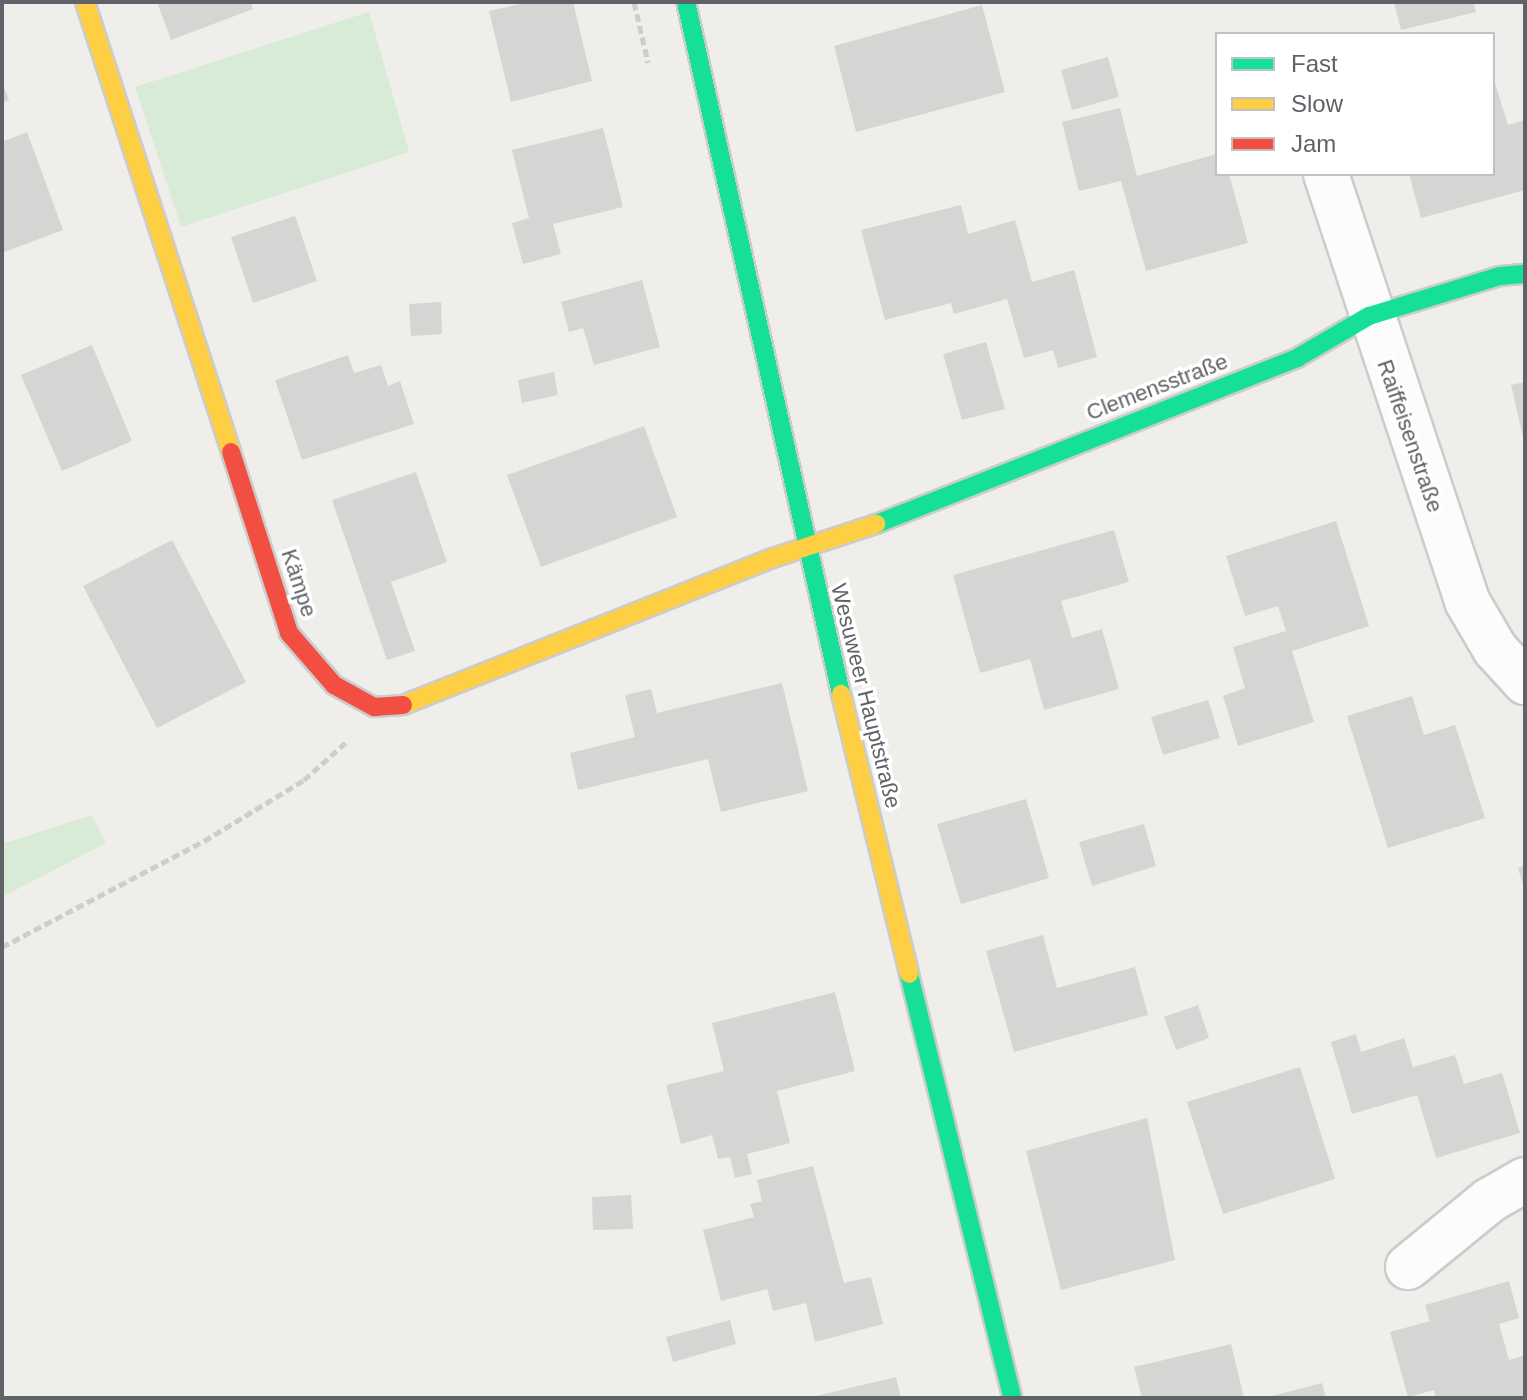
<!DOCTYPE html>
<meta charset="utf-8">
<style>
body{margin:0}
#map{position:relative;width:1527px;height:1400px;overflow:hidden;background:#efeeea;font-family:Arial,sans-serif}
div>[style]{position:absolute}
.green>*{inset:0;background:#d8ebd6}
.building>*{inset:0;background:#d6d5d3}
.path>*{height:5px;margin-top:-2.5px;transform-origin:0;background:repeating-linear-gradient(90deg,#cacfcc 0 8px,transparent 0 12px)}
.roads{filter:drop-shadow(2px 0 #cbcccc) drop-shadow(-2px 0 #cbcccc) drop-shadow(0 2px #cbcccc) drop-shadow(0 -2px #cbcccc)}
.street>*{height:44px;margin:-22px;padding:0 22px;transform-origin:22px;border-radius:22px;background:#fdfcfc}
.fast>*{height:18px;margin:-9px;padding:0 9px;transform-origin:9px;border-radius:9px;background:#16e098}
.slow>*{height:18px;margin:-9px;padding:0 9px;transform-origin:9px;border-radius:9px;background:#ffcf43}
.jam>*{height:18px;margin:-9px;padding:0 9px;transform-origin:9px;border-radius:9px;background:#f24e42}
span{translate:-50% -50%;white-space:nowrap;text-align:center;line-height:1.15;-webkit-text-stroke:7px #fff;paint-order:stroke}
.street-label{font-size:22px;color:#5f6368}
.frame{position:absolute;inset:0;border:4px solid #5f6368;pointer-events:none}
.legend{position:absolute;left:1215px;top:32px;width:280px;height:144px;box-sizing:border-box;background:#fff;border:2px solid #bfc1c3;margin:0;padding:10px 14px;list-style:none;font-size:24px;color:#5f6368}
.legend li{display:flex;align-items:center;gap:16px;height:40px}
.legend b{width:40px;border:2px solid #bfc1c3}
</style>
<div id="map">
<div class="green">
<i style="clip-path:polygon(369px 12px,409px 152px,181px 227px,135px 87px)"></i>
<i style="clip-path:polygon(92px 815px,106px 843px,2px 897px,2px 844px)"></i>
</div>
<div class="building">
<i style="clip-path:polygon(157px 2px,250px 2px,253px 9px,171px 40px)"></i>
<i style="clip-path:polygon(528px 2px,573px 2px,592px 81px,511px 102px,489px 11px)"></i>
<i style="clip-path:polygon(1394px 2px,1473px 2px,1476px 12px,1401px 30px)"></i>
<i style="clip-path:polygon(982px 5px,1005px 92px,856px 132px,834px 46px)"></i>
<i style="clip-path:polygon(1108px 57px,1119px 97px,1072px 110px,1061px 70px)"></i>
<i style="clip-path:polygon(1493px 77px,1508px 125px,1525px 120px,1525px 190px,1421px 218px,1409px 174px,1493px 174px)"></i>
<i style="clip-path:polygon(2px 82px,9px 100px,2px 103px)"></i>
<i style="clip-path:polygon(1120px 108px,1137px 176px,1217px 154px,1217px 174px,1229px 174px,1248px 243px,1146px 271px,1121px 181px,1079px 191px,1062px 122px)"></i>
<i style="clip-path:polygon(603px 128px,623px 207px,553px 224px,561px 254px,523px 264px,512px 223px,529px 218px,512px 150px)"></i>
<i style="clip-path:polygon(27px 132px,63px 230px,2px 253px,2px 142px)"></i>
<i style="clip-path:polygon(961px 205px,968px 234px,1015px 220px,1032px 282px,1074px 270px,1097px 357px,1058px 368px,1053px 350px,1024px 358px,1007px 299px,954px 314px,951px 303px,885px 320px,861px 230px)"></i>
<i style="clip-path:polygon(295px 216px,317px 281px,253px 303px,231px 237px)"></i>
<i style="clip-path:polygon(642px 280px,660px 347px,594px 365px,583px 328px,569px 332px,561px 302px)"></i>
<i style="clip-path:polygon(441px 302px,442px 334px,411px 336px,409px 304px)"></i>
<i style="clip-path:polygon(986px 342px,1005px 409px,962px 420px,943px 354px)"></i>
<i style="clip-path:polygon(92px 345px,132px 441px,62px 471px,21px 375px)"></i>
<i style="clip-path:polygon(348px 355px,354px 373px,381px 365px,388px 386px,400px 381px,414px 424px,302px 460px,275px 380px)"></i>
<i style="clip-path:polygon(554px 372px,558px 395px,522px 403px,518px 380px)"></i>
<i style="clip-path:polygon(1525px 382px,1525px 441px,1524px 441px,1511px 385px)"></i>
<i style="clip-path:polygon(644px 426px,677px 517px,541px 567px,507px 475px)"></i>
<i style="clip-path:polygon(416px 472px,447px 562px,391px 582px,415px 651px,387px 660px,332px 500px)"></i>
<i style="clip-path:polygon(1336px 521px,1369px 626px,1292px 651px,1314px 722px,1238px 746px,1223px 696px,1245px 688px,1233px 647px,1286px 631px,1278px 606px,1245px 616px,1226px 556px)"></i>
<i style="clip-path:polygon(1114px 530px,1129px 582px,1061px 601px,1072px 638px,1102px 629px,1119px 689px,1044px 710px,1030px 659px,980px 673px,953px 575px)"></i>
<i style="clip-path:polygon(172px 540px,246px 682px,157px 728px,83px 586px)"></i>
<i style="clip-path:polygon(782px 683px,808px 791px,721px 812px,708px 759px,578px 790px,570px 753px,635px 737px,625px 695px,651px 689px,657px 713px)"></i>
<i style="clip-path:polygon(1412px 696px,1424px 735px,1455px 725px,1485px 818px,1388px 848px,1347px 716px)"></i>
<i style="clip-path:polygon(1208px 700px,1220px 738px,1163px 755px,1151px 717px)"></i>
<i style="clip-path:polygon(1026px 799px,1049px 878px,961px 904px,937px 824px)"></i>
<i style="clip-path:polygon(1144px 824px,1156px 866px,1092px 886px,1079px 842px)"></i>
<i style="clip-path:polygon(1525px 865px,1525px 888px,1524px 888px,1518px 868px)"></i>
<i style="clip-path:polygon(1043px 935px,1057px 988px,1135px 967px,1148px 1015px,1014px 1052px,986px 951px)"></i>
<i style="clip-path:polygon(835px 992px,855px 1071px,777px 1091px,790px 1143px,747px 1154px,752px 1174px,735px 1178px,730px 1157px,718px 1159px,712px 1135px,681px 1144px,666px 1085px,724px 1071px,712px 1023px)"></i>
<i style="clip-path:polygon(1198px 1005px,1209px 1038px,1176px 1050px,1164px 1017px)"></i>
<i style="clip-path:polygon(1356px 1034px,1361px 1052px,1404px 1038px,1413px 1067px,1455px 1055px,1464px 1084px,1502px 1073px,1520px 1133px,1436px 1158px,1417px 1095px,1352px 1114px,1331px 1042px)"></i>
<i style="clip-path:polygon(1300px 1067px,1335px 1179px,1223px 1214px,1187px 1102px)"></i>
<i style="clip-path:polygon(1147px 1118px,1175px 1260px,1061px 1290px,1026px 1151px)"></i>
<i style="clip-path:polygon(813px 1166px,844px 1283px,871px 1277px,883px 1324px,815px 1342px,806px 1303px,773px 1311px,767px 1289px,721px 1301px,703px 1230px,754px 1217px,750px 1204px,762px 1201px,757px 1180px)"></i>
<i style="clip-path:polygon(631px 1195px,633px 1229px,593px 1230px,592px 1197px)"></i>
<i style="clip-path:polygon(1509px 1281px,1519px 1318px,1499px 1324px,1509px 1360px,1525px 1355px,1525px 1398px,1436px 1398px,1434px 1390px,1408px 1397px,1390px 1332px,1430px 1321px,1425px 1305px)"></i>
<i style="clip-path:polygon(730px 1320px,736px 1344px,673px 1362px,666px 1337px)"></i>
<i style="clip-path:polygon(1231px 1344px,1244px 1398px,1142px 1398px,1134px 1367px)"></i>
<i style="clip-path:polygon(896px 1377px,901px 1398px,812px 1398px,812px 1397px)"></i>
<i style="clip-path:polygon(1322px 1383px,1326px 1398px,1268px 1398px,1268px 1397px)"></i>
</div>
<div class="path">
<i style="left:634px;top:2px;width:62px;rotate:76.9deg"></i>
<i style="left:2px;top:947px;width:228px;rotate:-27.7deg"></i>
<i style="left:204px;top:841px;width:117px;rotate:-31.4deg"></i>
<i style="left:304px;top:780px;width:57px;rotate:-42.1deg"></i>
</div>
<div class="roads">
<div class="street">
<i style="left:1326px;top:174px;width:450px;rotate:71.7deg"></i>
<i style="left:1467px;top:601px;width:56px;rotate:59.7deg"></i>
<i style="left:1495px;top:649px;width:45px;rotate:47.7deg"></i>
<i style="left:1408px;top:1267px;width:106px;rotate:-39.3deg"></i>
<i style="left:1490px;top:1200px;width:40px;rotate:-29.7deg"></i>
</div>
<div class="fast">
<i style="left:686px;top:2px;width:709px;rotate:77.37deg"></i>
<i style="left:876px;top:524px;width:453px;rotate:-21.5deg"></i>
<i style="left:1297px;top:358px;width:83px;rotate:-30.3deg"></i>
<i style="left:1369px;top:316px;width:137px;rotate:-17deg"></i>
<i style="left:1500px;top:276px;width:25px;rotate:-5deg"></i>
<i style="left:909px;top:974px;width:436px;rotate:76.3deg"></i>
</div>
<div class="slow">
<i style="left:85px;top:2px;width:473px;rotate:72deg"></i>
<i style="left:841px;top:694px;width:288px;rotate:76.3deg"></i>
<i style="left:403px;top:705px;width:395px;rotate:-21.7deg"></i>
<i style="left:770px;top:559px;width:112px;rotate:-18.3deg"></i>
</div>
<div class="jam">
<i style="left:231px;top:452px;width:190px;rotate:72.2deg"></i>
<i style="left:289px;top:633px;width:69px;rotate:49.1deg"></i>
<i style="left:334px;top:685px;width:46px;rotate:28.8deg"></i>
<i style="left:374px;top:707px;width:29px;rotate:-4deg"></i>
</div>
</div>
<div class="street-label">
<span style="left:1157px;top:387px;rotate:-21deg">Clemensstraße</span>
<span style="left:1410px;top:436px;rotate:71deg">Raiffeisenstraße</span>
<span style="left:299px;top:583px;rotate:72deg">Kämpe</span>
<span style="left:866px;top:696px;rotate:76deg">Wesuweer Hauptstraße</span>
</div>
<div class="frame"></div>
<ul class="legend">
<li><b style="height:10px;background:#16e098"></b>Fast</li>
<li><b style="height:10px;background:#ffcf43"></b>Slow</li>
<li><b style="height:10px;background:#f24e42"></b>Jam</li>
</ul>
</div>
